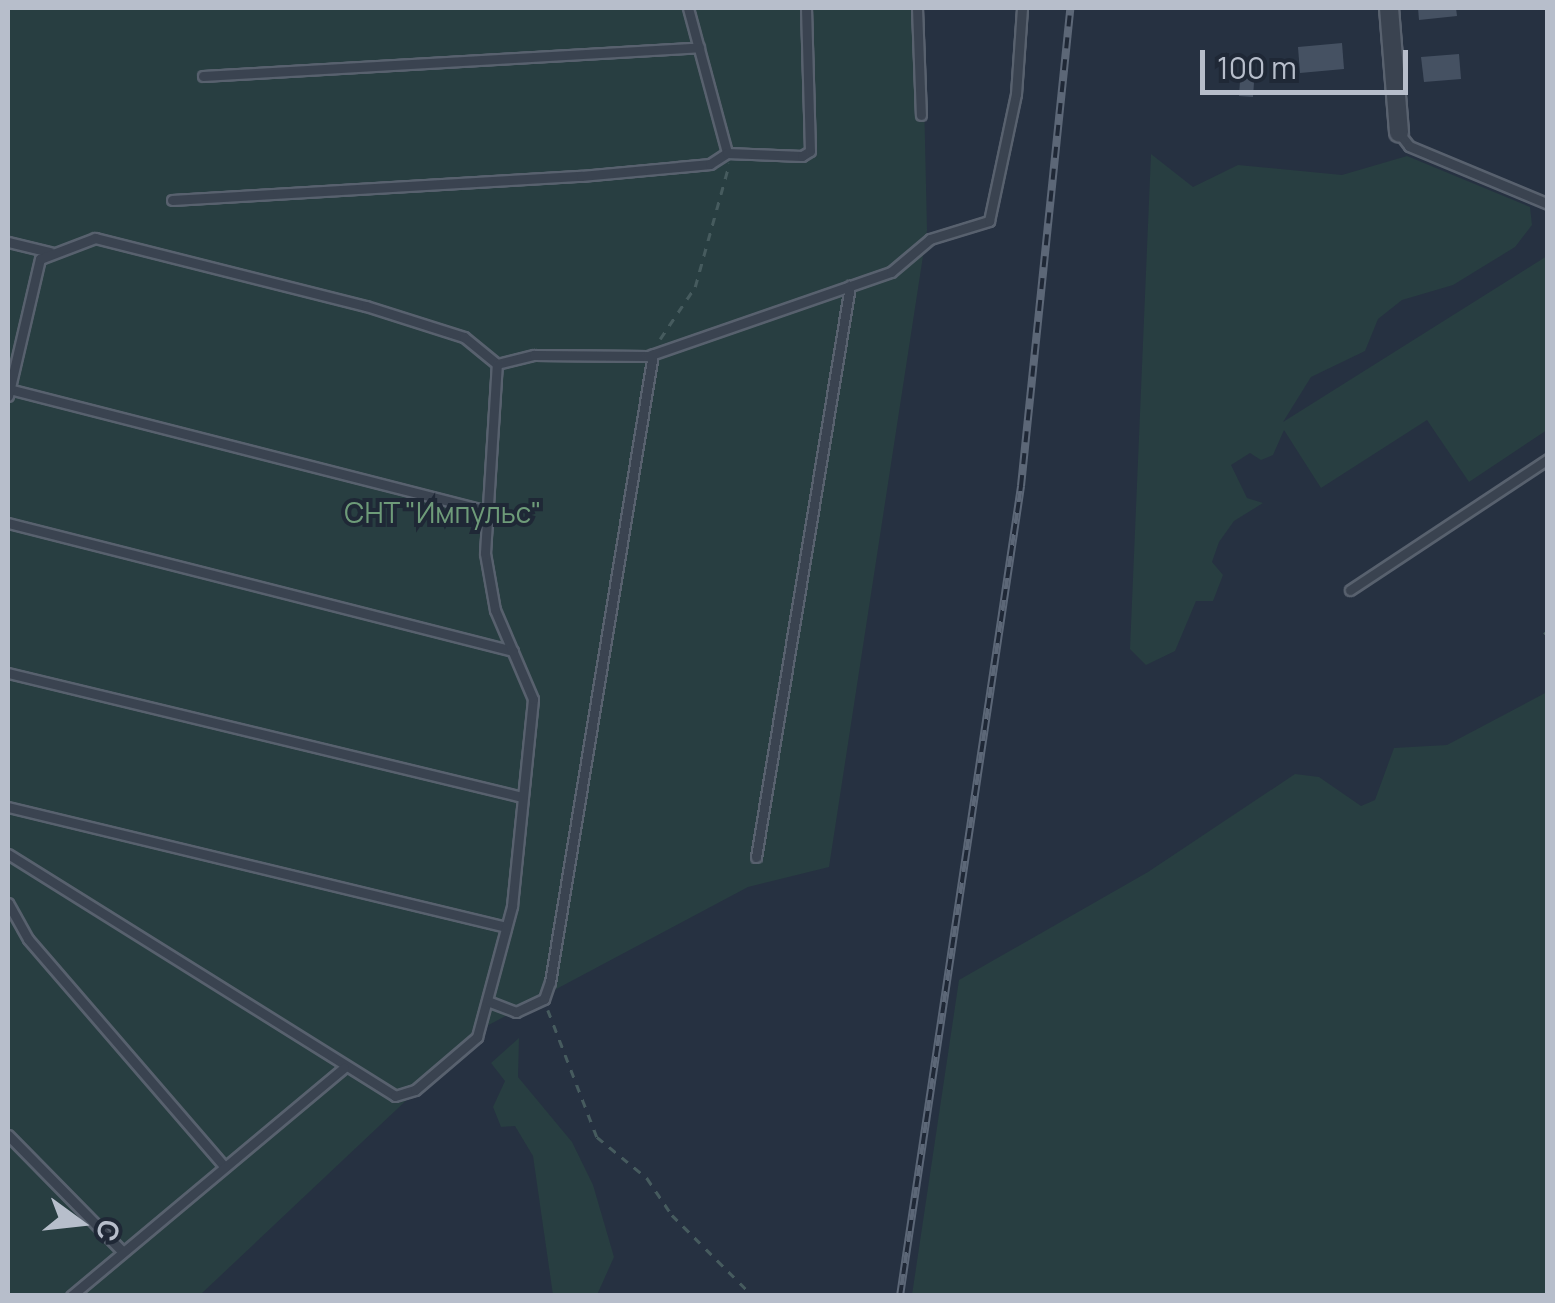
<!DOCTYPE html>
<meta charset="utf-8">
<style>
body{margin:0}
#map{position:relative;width:1555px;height:1303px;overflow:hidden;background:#263141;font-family:Manrope,sans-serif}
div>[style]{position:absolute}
.green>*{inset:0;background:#283e41}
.building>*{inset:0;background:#455162}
.path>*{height:2.5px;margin-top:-1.25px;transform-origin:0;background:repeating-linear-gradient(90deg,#465b5e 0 8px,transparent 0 16px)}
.roads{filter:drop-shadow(2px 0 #58616e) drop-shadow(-2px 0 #58616e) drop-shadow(0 2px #58616e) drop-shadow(0 -2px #58616e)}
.service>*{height:9px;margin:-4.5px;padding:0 4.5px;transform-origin:4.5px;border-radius:4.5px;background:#3a4350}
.minor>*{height:18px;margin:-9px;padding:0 9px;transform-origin:9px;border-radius:9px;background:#3a4350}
.rail>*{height:8px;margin-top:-4px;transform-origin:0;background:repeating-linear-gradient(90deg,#1f2836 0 11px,#5c6777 0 22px);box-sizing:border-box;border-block:2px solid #5c6777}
span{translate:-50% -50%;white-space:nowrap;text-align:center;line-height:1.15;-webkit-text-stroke:8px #1f2836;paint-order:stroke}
.park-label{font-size:28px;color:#6e9b79}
.frame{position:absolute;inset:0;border:10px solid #b7becb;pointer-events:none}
.north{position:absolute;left:30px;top:1173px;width:100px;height:100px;-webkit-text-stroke:8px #1f2836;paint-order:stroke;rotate:105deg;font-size:28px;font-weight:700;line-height:40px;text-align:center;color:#b7becb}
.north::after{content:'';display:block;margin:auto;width:35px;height:45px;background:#b7becb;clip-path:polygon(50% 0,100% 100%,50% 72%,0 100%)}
.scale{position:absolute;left:1200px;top:50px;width:208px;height:45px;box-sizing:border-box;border:5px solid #b7becb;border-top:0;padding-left:12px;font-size:30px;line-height:35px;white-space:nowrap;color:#b7becb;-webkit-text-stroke:8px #1f2836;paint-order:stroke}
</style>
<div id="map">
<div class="green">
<i style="clip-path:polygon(8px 8px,922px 8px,927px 230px,829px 867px,748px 887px,483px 1028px,200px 1295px,8px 1296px)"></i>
<i style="clip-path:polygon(1151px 154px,1193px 187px,1238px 165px,1342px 175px,1407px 156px,1530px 207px,1532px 225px,1515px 247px,1453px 285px,1402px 300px,1378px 319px,1365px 351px,1311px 377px,1283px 422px,1547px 256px,1547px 430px,1469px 482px,1427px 420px,1321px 488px,1284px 430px,1273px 455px,1261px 460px,1250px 453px,1231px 465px,1247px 498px,1263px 503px,1234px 521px,1219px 542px,1212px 562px,1223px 575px,1213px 601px,1196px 601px,1175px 651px,1146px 665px,1130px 649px)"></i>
<i style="clip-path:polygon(1547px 692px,1547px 1295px,912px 1295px,959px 980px,1148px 872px,1295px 774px,1319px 777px,1361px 806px,1375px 800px,1394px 748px,1447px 745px)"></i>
<i style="clip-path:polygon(519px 1038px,518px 1077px,572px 1142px,593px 1185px,614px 1257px,597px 1295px,553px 1295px,533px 1156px,515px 1126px,501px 1127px,493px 1107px,505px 1081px,491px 1063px)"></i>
</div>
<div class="building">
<i style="clip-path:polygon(1418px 8px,1456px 8px,1457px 16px,1419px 20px)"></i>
<i style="clip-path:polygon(1342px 43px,1344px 69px,1300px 73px,1298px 47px)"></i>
<i style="clip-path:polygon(1459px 54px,1461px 79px,1424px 82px,1421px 57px)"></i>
<i style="clip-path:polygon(1241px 66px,1255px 68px,1253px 97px,1239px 96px)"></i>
</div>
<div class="path">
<i style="left:660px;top:339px;width:63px;rotate:-56.1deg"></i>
<i style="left:695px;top:287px;width:128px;rotate:-74.5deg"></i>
<i style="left:1544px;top:634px;width:5px;rotate:-37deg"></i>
<i style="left:548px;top:1010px;width:136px;rotate:68.9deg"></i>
<i style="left:597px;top:1137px;width:65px;rotate:39.4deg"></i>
<i style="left:647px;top:1178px;width:45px;rotate:56deg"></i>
<i style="left:672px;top:1215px;width:115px;rotate:45deg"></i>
</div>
<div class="roads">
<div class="service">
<i style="left:688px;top:8px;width:150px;rotate:74.9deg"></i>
<i style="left:917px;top:8px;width:107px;rotate:87.9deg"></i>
<i style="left:203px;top:76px;width:497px;rotate:-3.3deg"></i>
<i style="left:1399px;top:133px;width:16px;rotate:52deg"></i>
<i style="left:1409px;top:146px;width:151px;rotate:22.6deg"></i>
<i style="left:172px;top:200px;width:410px;rotate:-3.4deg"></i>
<i style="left:581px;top:176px;width:130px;rotate:-5.3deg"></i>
<i style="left:710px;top:164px;width:20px;rotate:-33deg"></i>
<i style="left:727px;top:153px;width:75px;rotate:2.3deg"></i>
<i style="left:802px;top:156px;width:9px;rotate:-32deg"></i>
<i style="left:810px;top:151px;width:143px;rotate:-91.6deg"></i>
<i style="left:8px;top:242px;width:43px;rotate:13.4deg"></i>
<i style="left:9px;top:389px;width:496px;rotate:14.3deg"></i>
<i style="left:8px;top:396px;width:141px;rotate:-76.9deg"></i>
<i style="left:40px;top:259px;width:59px;rotate:-20.9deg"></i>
<i style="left:95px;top:238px;width:279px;rotate:14.1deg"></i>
<i style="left:366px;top:306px;width:103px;rotate:17.6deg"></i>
<i style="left:464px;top:337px;width:43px;rotate:39.3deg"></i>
<i style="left:497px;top:364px;width:38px;rotate:-14deg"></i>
<i style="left:534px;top:355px;width:114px;rotate:0.5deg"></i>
<i style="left:648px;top:356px;width:257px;rotate:-19.1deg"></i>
<i style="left:891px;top:272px;width:51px;rotate:-40.2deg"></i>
<i style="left:930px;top:239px;width:62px;rotate:-17deg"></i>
<i style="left:989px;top:221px;width:130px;rotate:-78deg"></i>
<i style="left:1016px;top:94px;width:86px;rotate:-86deg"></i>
<i style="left:8px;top:523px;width:521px;rotate:14.22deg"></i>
<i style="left:1350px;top:590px;width:237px;rotate:-33.5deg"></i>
<i style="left:8px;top:673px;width:529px;rotate:13.56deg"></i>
<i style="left:8px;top:807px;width:512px;rotate:13.55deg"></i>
<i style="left:8px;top:854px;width:456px;rotate:32deg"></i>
<i style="left:395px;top:1096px;width:21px;rotate:-17deg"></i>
<i style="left:415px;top:1090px;width:82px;rotate:-40.5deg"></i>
<i style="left:477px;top:1037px;width:136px;rotate:-75deg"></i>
<i style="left:512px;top:906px;width:208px;rotate:-84.2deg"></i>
<i style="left:533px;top:699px;width:97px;rotate:-113.1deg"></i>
<i style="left:495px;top:610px;width:58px;rotate:-100deg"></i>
<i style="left:485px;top:553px;width:189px;rotate:-86.4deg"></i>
<i style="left:756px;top:857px;width:579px;rotate:-80.65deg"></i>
<i style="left:8px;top:903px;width:41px;rotate:60.9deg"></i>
<i style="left:28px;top:939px;width:301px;rotate:49.2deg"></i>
<i style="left:490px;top:1002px;width:28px;rotate:21deg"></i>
<i style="left:516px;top:1012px;width:31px;rotate:-25deg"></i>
<i style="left:544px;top:999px;width:18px;rotate:-71deg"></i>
<i style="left:550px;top:982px;width:636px;rotate:-80.69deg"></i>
<i style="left:8px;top:1135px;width:164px;rotate:45.5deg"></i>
<i style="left:71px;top:1296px;width:356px;rotate:-39.9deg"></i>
</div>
<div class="minor">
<i style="left:1389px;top:8px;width:125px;rotate:85.4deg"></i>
</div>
</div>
<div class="rail">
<i style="left:900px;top:1296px;width:819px;rotate:-81.5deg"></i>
<i style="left:1021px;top:486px;width:481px;rotate:-84.1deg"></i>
</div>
<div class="park-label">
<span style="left:443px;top:512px">СНТ "Импульс"</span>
</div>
<div class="frame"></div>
<div class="north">С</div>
<div class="scale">100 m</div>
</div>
